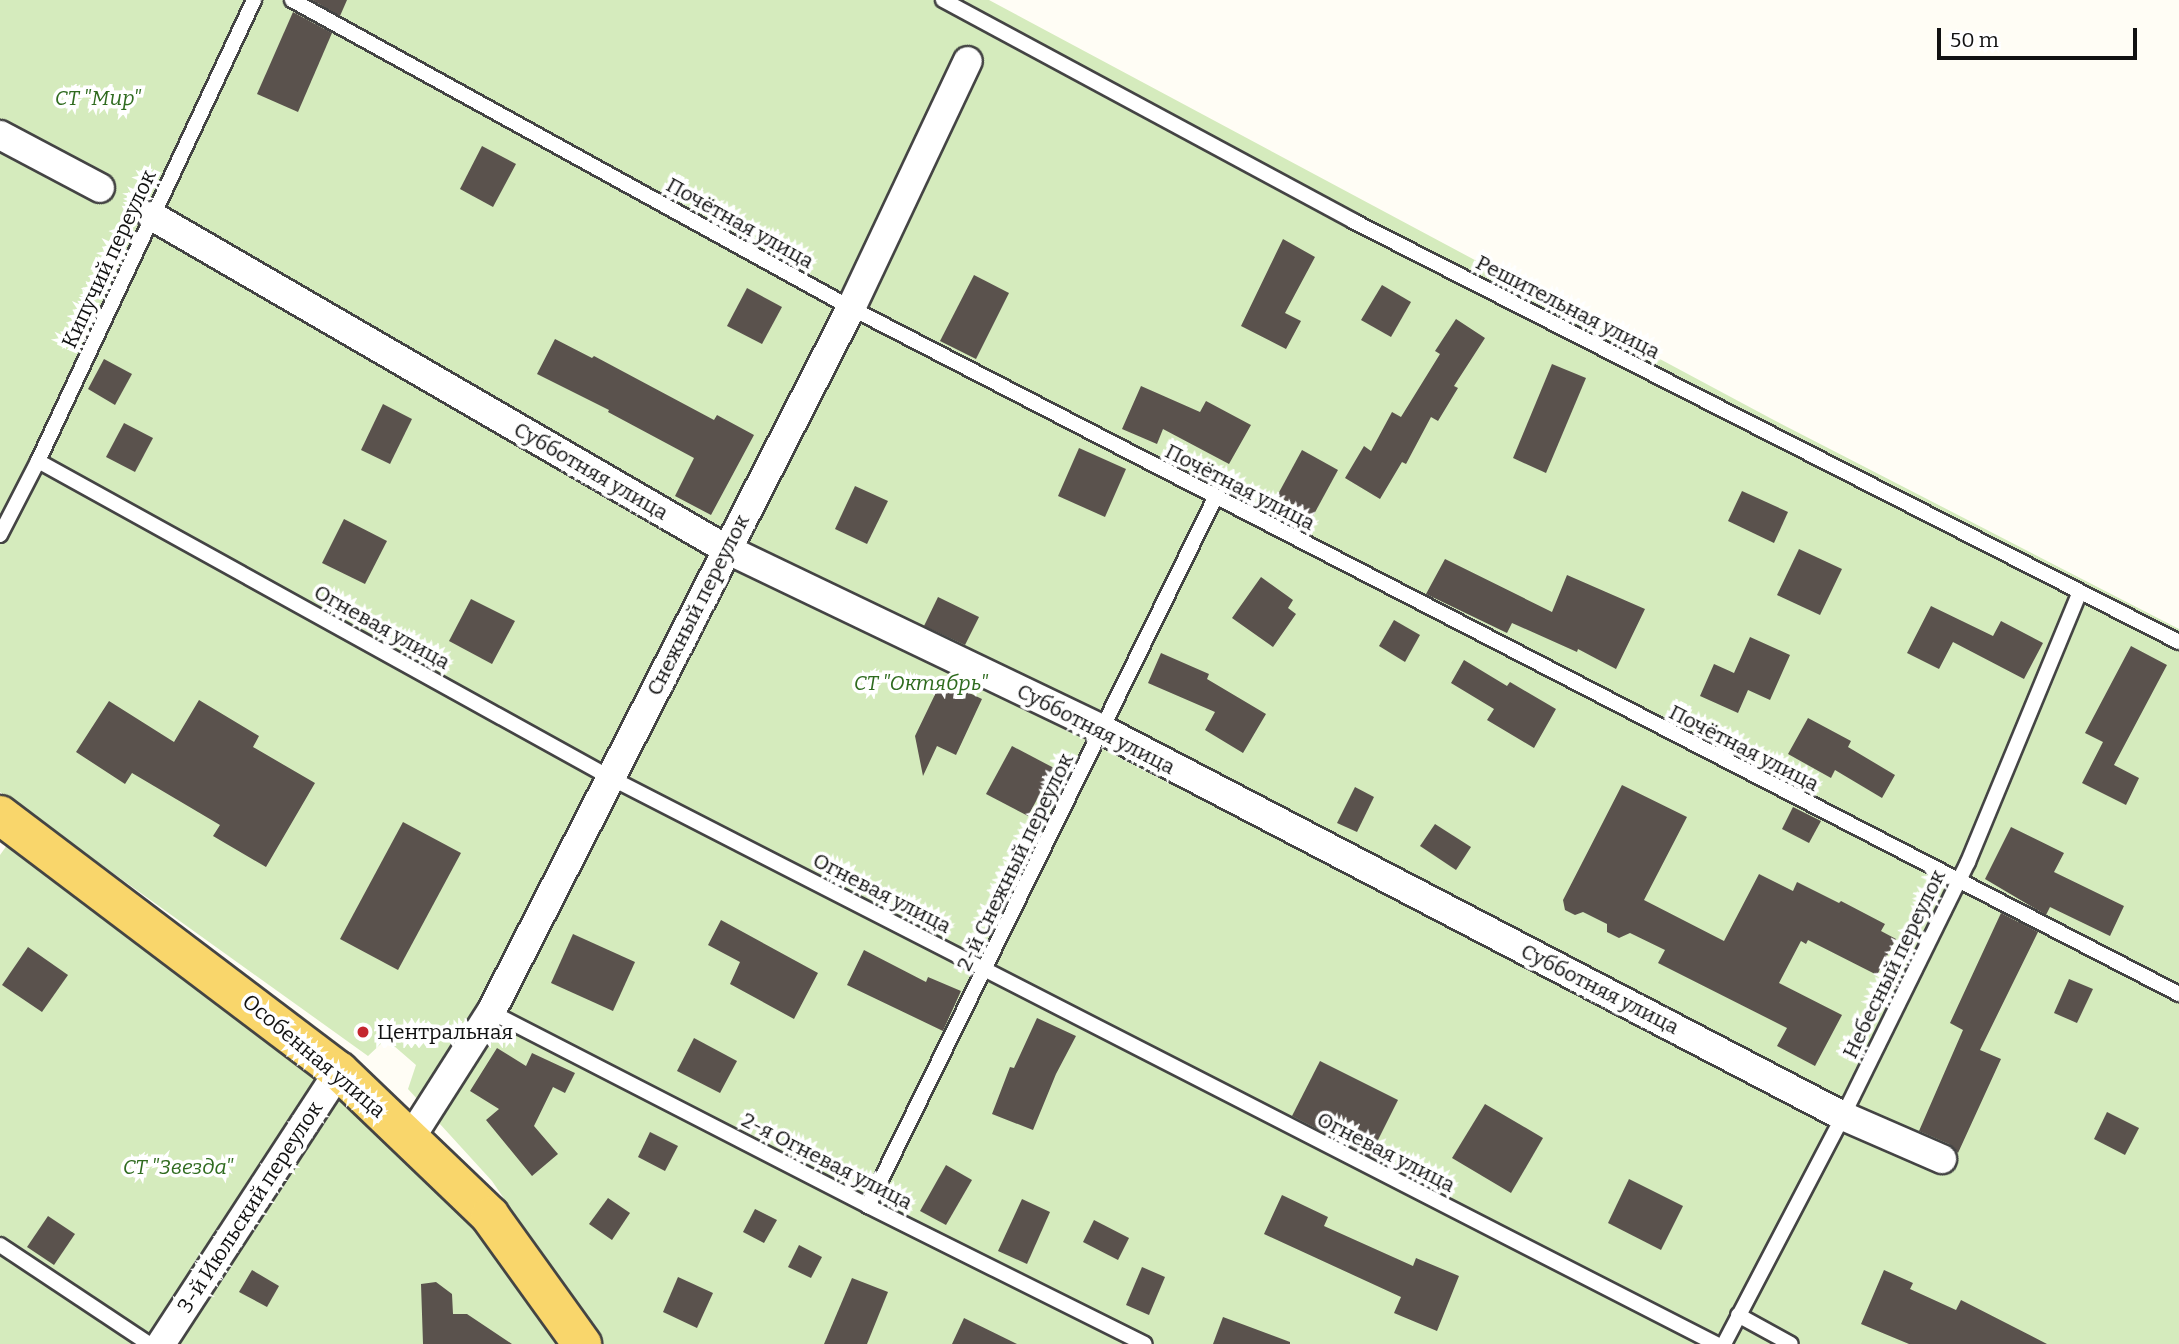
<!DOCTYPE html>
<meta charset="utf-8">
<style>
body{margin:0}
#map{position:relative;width:2179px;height:1344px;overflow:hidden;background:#fffdf5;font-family:Bitter,serif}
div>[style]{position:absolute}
.green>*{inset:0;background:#d5ebbd}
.building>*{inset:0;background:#5a524d}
.roads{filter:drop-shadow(2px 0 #444) drop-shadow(-2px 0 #444) drop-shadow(0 2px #444) drop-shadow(0 -2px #444)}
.service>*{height:14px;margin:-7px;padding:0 7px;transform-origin:7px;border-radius:7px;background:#fff}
.minor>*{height:28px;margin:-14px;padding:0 14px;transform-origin:14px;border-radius:14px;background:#fff}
.primary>*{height:38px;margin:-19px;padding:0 19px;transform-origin:19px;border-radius:19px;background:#f9d66b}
.dots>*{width:19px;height:19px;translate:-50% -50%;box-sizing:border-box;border:4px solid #fff;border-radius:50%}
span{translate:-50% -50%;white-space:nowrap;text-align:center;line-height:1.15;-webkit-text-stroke:7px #fff;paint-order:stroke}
.park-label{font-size:21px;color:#2f6b1f;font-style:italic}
.street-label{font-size:21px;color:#111}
.poi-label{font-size:21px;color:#111}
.left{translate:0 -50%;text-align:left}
.scale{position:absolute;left:1937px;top:28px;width:200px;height:32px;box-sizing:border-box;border:4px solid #111;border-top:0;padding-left:9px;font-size:21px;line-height:24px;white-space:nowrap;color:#111;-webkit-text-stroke:5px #fff;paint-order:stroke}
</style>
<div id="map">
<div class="green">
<i style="clip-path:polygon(0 0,989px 0,1770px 418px,2179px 629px,2179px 1344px,603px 1344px,492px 1181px,408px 1089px,416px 1065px,386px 1039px,368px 1056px,0 792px)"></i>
<i style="clip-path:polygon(20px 827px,348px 1075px,573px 1344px,0 1344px,0 855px)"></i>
</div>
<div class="building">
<i style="clip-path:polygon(312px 0,347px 0,340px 16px)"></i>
<i style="clip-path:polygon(293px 12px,332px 33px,298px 112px,257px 94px)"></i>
<i style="clip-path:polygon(482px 146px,516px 164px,493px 207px,460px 189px)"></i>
<i style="clip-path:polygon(1283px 239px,1315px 257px,1285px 313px,1301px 321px,1286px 349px,1241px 326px)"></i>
<i style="clip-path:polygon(974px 275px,1009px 293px,976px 359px,940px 341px)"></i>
<i style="clip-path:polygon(1382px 285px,1411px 302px,1391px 337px,1361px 320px)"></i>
<i style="clip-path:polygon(747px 288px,782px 307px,762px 344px,727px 326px)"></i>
<i style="clip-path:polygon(1456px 319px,1485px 338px,1454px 386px,1458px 388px,1438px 421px,1431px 417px,1406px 464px,1402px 462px,1380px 499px,1345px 478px,1364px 446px,1371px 451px,1392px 412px,1401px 417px,1440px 354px,1435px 351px)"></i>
<i style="clip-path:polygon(555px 339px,592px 358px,594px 356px,714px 420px,717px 415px,754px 435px,711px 515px,675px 496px,694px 458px,608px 412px,609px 410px,537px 374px)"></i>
<i style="clip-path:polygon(104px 359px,132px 374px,115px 405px,88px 389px)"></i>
<i style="clip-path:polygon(1552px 364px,1586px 378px,1546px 473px,1513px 458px)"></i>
<i style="clip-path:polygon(1141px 386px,1200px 412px,1206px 401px,1251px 425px,1229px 464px,1163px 429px,1157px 444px,1122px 429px)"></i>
<i style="clip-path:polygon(383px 404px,412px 419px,390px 464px,361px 450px)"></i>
<i style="clip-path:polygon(124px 423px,153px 438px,135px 472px,106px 457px)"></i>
<i style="clip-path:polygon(1079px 448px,1126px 469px,1105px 517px,1058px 496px)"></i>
<i style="clip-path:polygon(1302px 450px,1338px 470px,1313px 516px,1277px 496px)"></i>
<i style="clip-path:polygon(855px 486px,888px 501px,867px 544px,835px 529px)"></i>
<i style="clip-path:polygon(1742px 491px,1788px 512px,1774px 543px,1728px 521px)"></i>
<i style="clip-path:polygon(344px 519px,387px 541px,365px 584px,322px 563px)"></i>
<i style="clip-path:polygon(1799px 549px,1842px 569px,1820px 615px,1777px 595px)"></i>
<i style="clip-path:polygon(1445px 559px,1552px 612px,1567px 575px,1645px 609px,1616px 669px,1578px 649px,1577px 652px,1512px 623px,1507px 633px,1426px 594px)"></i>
<i style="clip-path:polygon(1261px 577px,1293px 600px,1288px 608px,1296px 614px,1273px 647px,1232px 618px)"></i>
<i style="clip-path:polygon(938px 597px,979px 617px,965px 645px,924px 626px)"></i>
<i style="clip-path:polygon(471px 599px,515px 621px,492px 664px,449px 641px)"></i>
<i style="clip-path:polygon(1931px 606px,1993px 636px,2001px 621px,2043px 643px,2024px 679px,1953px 642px,1939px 669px,1907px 653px)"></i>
<i style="clip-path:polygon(1394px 620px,1420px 635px,1405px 662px,1379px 646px)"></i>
<i style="clip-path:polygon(1750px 637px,1790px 655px,1770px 700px,1748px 690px,1738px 713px,1700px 696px,1714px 664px,1734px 673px)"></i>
<i style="clip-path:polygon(2131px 646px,2167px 665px,2114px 765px,2139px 778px,2126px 805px,2082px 783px,2103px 742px,2085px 733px)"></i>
<i style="clip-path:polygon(1161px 653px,1209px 674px,1207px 679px,1266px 714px,1243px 753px,1205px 730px,1215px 712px,1148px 683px)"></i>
<i style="clip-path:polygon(1464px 660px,1507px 686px,1510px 682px,1556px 709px,1534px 748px,1487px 720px,1494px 709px,1451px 683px)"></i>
<i style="clip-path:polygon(942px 680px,982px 699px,956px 755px,937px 746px,923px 776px,915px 736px)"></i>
<i style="clip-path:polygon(199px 700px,259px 736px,253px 747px,315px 783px,266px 867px,213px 836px,220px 825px,132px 773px,125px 784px,76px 752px,109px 701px,174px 742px)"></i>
<i style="clip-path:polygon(1808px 718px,1851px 741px,1848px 747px,1895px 775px,1882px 798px,1835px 770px,1831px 778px,1788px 754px)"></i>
<i style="clip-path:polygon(1012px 746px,1054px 768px,1028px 816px,986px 794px)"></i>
<i style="clip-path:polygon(1622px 785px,1687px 817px,1644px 900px,1724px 941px,1759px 874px,1793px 891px,1797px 882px,1839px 903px,1841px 901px,1885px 924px,1881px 931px,1896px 939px,1877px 975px,1808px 940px,1806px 944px,1801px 941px,1779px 983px,1842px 1015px,1815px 1066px,1777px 1046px,1787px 1028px,1658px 963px,1665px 950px,1630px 933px,1619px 938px,1607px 932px,1607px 924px,1583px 912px,1575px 915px,1565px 910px,1563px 900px)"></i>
<i style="clip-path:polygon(1355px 787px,1374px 797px,1357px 832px,1337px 823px)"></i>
<i style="clip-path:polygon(1793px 807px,1821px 821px,1809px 843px,1782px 829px)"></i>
<i style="clip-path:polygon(403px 822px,461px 853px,398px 970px,340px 939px)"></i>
<i style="clip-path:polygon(1435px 824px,1471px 847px,1456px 870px,1420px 846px)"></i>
<i style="clip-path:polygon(2011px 827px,2064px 853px,2054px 872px,2124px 906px,2110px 936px,2050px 907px,2046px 915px,1985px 879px)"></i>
<i style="clip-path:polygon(2001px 913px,2038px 932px,1980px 1050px,2001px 1059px,1958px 1153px,1949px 1144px,1919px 1131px,1963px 1030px,1950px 1023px)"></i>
<i style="clip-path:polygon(721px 920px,818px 973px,794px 1019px,730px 984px,740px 962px,708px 945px)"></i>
<i style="clip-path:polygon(573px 934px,635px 962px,613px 1011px,551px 983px)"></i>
<i style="clip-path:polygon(28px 947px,68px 975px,42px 1012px,2px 985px)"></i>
<i style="clip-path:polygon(864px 950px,926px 982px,928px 977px,961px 991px,943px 1031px,847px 985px)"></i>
<i style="clip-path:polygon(2069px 979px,2093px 989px,2077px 1023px,2054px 1013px)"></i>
<i style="clip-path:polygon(1037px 1018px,1076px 1036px,1056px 1074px,1033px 1130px,992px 1114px,1010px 1067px,1014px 1068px)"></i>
<i style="clip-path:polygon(694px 1038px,737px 1061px,720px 1093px,677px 1071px)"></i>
<i style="clip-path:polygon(497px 1048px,526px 1066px,532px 1053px,575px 1073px,565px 1093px,553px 1087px,534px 1126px,558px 1154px,532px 1176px,486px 1120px,499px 1109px,470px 1091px)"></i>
<i style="clip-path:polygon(1320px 1061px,1398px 1100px,1370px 1156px,1292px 1116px)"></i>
<i style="clip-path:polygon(1485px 1104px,1543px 1138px,1511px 1193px,1452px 1158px)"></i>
<i style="clip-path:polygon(2107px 1112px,2139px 1128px,2125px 1155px,2094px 1139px)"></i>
<i style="clip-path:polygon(650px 1132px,678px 1146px,665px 1171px,638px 1157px)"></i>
<i style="clip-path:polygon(946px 1165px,972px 1180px,946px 1225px,920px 1211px)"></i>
<i style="clip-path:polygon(1629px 1179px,1683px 1206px,1661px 1250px,1608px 1223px)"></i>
<i style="clip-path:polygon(1282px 1195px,1328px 1217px,1324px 1226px,1413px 1266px,1416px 1258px,1459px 1276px,1437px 1331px,1394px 1313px,1401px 1297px,1264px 1234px)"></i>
<i style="clip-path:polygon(608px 1198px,630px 1213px,612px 1240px,589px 1224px)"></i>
<i style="clip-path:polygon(1022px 1199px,1050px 1212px,1027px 1264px,998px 1251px)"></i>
<i style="clip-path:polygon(755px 1209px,777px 1220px,764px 1243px,743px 1232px)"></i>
<i style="clip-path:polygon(48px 1216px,75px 1234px,54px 1265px,27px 1247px)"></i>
<i style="clip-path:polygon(1094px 1220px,1129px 1238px,1118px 1260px,1083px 1242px)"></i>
<i style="clip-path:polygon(799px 1245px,822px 1257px,811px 1278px,788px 1267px)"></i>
<i style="clip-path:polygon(1142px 1267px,1165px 1277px,1149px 1315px,1126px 1305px)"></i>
<i style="clip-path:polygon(252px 1270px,279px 1286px,267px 1307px,239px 1292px)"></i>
<i style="clip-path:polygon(1884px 1270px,1913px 1283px,1910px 1289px,1956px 1310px,1961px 1300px,2047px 1344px,1909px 1344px,1861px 1324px)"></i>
<i style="clip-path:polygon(678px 1277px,713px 1293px,697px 1328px,663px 1312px)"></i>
<i style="clip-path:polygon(852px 1278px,888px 1292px,867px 1344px,824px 1344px)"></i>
<i style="clip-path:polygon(436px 1282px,452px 1294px,453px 1314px,467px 1314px,512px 1344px,423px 1344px,421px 1284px)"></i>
<i style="clip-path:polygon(1223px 1317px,1290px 1342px,1290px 1344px,1213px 1344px)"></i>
<i style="clip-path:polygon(964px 1318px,1017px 1344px,952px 1344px)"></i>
</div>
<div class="roads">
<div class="service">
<i style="left:292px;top:0;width:638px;rotate:28.85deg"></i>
<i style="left:851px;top:308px;width:1495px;rotate:27.32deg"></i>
<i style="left:943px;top:0;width:466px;rotate:28.3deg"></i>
<i style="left:1353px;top:221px;width:927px;rotate:27.01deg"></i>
<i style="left:38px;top:461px;width:653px;rotate:28.96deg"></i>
<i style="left:609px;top:777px;width:1244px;rotate:27.12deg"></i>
<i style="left:0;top:535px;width:83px;rotate:-62.8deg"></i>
<i style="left:38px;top:461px;width:509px;rotate:-64.89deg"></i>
<i style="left:491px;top:1012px;width:424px;rotate:27.2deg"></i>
<i style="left:868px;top:1206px;width:309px;rotate:26.5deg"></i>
<i style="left:868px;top:1206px;width:788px;rotate:-63.89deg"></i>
<i style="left:0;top:1245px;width:179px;rotate:33.6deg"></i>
<i style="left:1738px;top:1315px;width:60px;rotate:28.7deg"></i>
<i style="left:1724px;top:1344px;width:257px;rotate:-62.4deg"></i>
<i style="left:1843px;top:1116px;width:283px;rotate:-63.8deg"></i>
<i style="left:1968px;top:862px;width:292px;rotate:-67.5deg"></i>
</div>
<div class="minor">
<i style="left:0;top:135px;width:113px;rotate:27.9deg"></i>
<i style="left:152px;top:216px;width:664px;rotate:30.12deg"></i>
<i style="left:726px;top:549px;width:418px;rotate:25.6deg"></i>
<i style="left:1103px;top:730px;width:835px;rotate:27.55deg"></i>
<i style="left:1843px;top:1116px;width:108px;rotate:23.5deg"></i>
<i style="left:410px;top:1139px;width:151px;rotate:-57.5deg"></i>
<i style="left:491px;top:1012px;width:791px;rotate:-62.92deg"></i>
<i style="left:851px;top:308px;width:273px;rotate:-64.7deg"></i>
<i style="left:161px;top:1344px;width:326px;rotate:-56.9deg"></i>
</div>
<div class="primary">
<i style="left:0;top:815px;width:425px;rotate:37.1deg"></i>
<i style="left:339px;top:1071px;width:209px;rotate:43.8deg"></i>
<i style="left:490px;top:1216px;width:158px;rotate:54.3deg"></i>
</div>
</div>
<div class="dots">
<i style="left:363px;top:1032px;background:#c4262e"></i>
</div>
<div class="park-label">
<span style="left:98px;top:98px">СТ "Мир"</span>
<span style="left:921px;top:683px">СТ "Октябрь"</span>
<span style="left:178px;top:1167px">СТ "Звезда"</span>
</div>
<div class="street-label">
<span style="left:740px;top:223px;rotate:29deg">Почётная улица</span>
<span style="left:109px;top:259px;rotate:-65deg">Кипучий переулок</span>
<span style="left:1568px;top:307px;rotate:27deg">Решительная улица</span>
<span style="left:591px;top:471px;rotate:30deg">Субботняя улица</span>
<span style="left:1240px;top:487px;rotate:27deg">Почётная улица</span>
<span style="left:698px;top:605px;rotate:-63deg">Снежный переулок</span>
<span style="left:382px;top:627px;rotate:29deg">Огневая улица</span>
<span style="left:1096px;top:729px;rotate:27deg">Субботняя улица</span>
<span style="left:1744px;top:748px;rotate:27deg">Почётная улица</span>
<span style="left:1015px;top:862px;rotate:-64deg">2-й Снежный переулок</span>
<span style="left:882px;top:893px;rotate:27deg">Огневая улица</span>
<span style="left:1894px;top:964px;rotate:-64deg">Небесный переулок</span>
<span style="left:1600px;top:989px;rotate:27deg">Субботняя улица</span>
<span style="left:314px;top:1056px;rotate:40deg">Особенная улица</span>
<span style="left:1386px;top:1152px;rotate:27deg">Огневая улица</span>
<span style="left:827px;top:1161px;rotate:27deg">2-я Огневая улица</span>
<span style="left:250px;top:1207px;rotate:-57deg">3-й Июльский переулок</span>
</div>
<div class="poi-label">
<span class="left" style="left:377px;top:1032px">Центральная</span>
</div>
<div class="scale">50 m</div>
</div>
